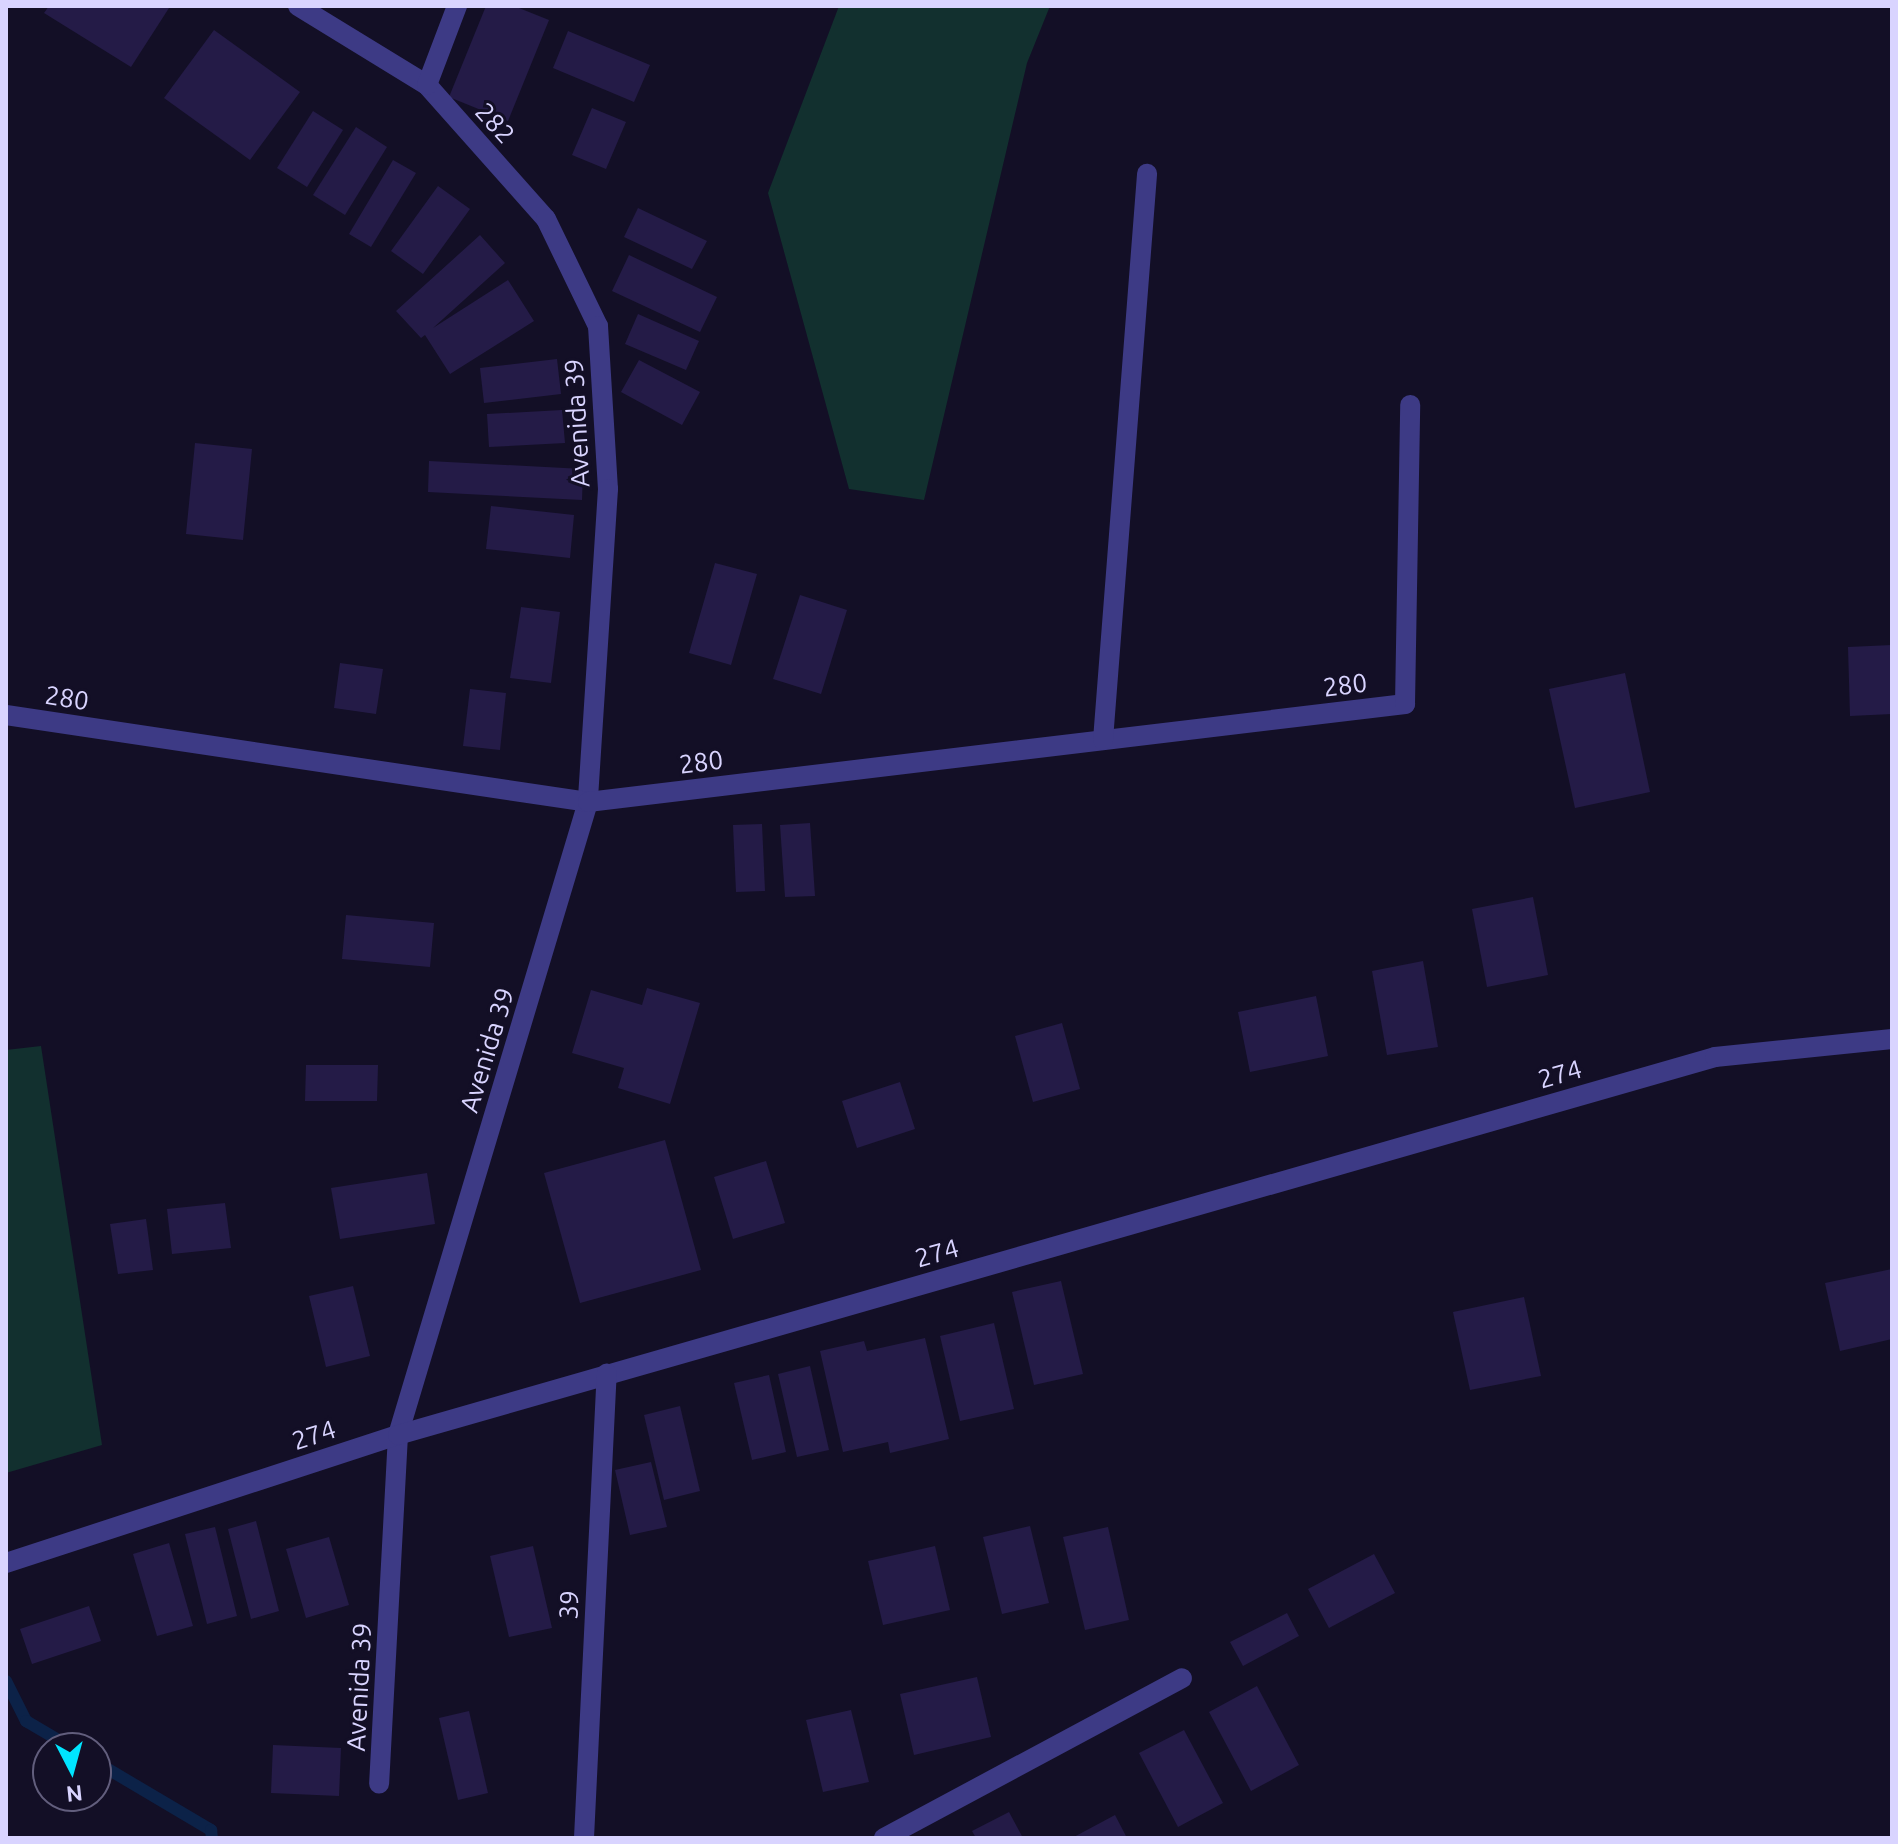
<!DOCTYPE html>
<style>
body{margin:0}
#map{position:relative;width:1898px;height:1844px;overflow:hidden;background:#130f26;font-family:Ubuntu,sans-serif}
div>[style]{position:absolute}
.green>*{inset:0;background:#12302f}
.stream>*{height:12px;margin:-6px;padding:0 6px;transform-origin:6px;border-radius:6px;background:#0c2248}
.building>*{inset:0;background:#241b47}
.minor>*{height:20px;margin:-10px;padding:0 10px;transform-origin:10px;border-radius:10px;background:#3d3a85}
span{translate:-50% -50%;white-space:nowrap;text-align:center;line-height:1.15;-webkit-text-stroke:6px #130f26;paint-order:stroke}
.street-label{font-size:26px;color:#d9d4ff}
.frame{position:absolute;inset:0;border:8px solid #d9d4ff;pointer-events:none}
.north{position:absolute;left:32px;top:1732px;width:80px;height:80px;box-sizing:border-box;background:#130f26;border:2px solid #625e7d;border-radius:50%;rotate:174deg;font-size:22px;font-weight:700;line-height:32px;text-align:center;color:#d9d4ff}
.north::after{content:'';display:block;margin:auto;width:28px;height:36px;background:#00e5ff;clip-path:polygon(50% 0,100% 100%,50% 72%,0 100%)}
</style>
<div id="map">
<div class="green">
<i style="clip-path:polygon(839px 6px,1050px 6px,1027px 63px,924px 500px,849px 489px,768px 193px)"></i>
<i style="clip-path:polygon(41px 1046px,102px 1445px,6px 1473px,6px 1050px)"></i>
</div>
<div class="stream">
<i style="left:6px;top:1681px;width:45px;rotate:63.4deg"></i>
<i style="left:26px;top:1721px;width:53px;rotate:30.4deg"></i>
<i style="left:96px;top:1762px;width:134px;rotate:30.6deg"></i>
<i style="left:211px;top:1830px;width:8px;rotate:83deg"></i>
</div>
<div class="building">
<i style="clip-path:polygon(49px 6px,167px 6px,169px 8px,131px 67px,44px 13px)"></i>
<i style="clip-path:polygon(486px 6px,514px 6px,549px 20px,508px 121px,449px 97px)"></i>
<i style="clip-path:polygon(214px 30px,300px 92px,250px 160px,164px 98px)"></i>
<i style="clip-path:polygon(568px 31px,650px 65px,634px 102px,553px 68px)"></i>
<i style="clip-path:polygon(592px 108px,626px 122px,606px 169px,572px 155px)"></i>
<i style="clip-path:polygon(313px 111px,343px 130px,307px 187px,277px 168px)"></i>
<i style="clip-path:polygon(356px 127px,387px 147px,345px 215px,313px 195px)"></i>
<i style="clip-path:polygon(393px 160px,416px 173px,371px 247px,349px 234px)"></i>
<i style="clip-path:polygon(438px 186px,470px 209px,423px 274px,391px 251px)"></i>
<i style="clip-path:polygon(638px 208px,707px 241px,692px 269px,624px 237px)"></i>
<i style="clip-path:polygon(480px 235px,505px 263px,433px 328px,508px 280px,534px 321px,450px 374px,425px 335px,421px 338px,396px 311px)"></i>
<i style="clip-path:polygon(629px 255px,717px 297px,700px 332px,612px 291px)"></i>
<i style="clip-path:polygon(638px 314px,699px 341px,686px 370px,625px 344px)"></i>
<i style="clip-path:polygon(557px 359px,561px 394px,484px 403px,480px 368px)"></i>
<i style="clip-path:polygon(639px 360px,700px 392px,682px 425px,621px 392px)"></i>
<i style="clip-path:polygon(562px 410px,565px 443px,489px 447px,487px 414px)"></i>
<i style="clip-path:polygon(195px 443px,252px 449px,243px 540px,186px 534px)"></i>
<i style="clip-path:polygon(429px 461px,583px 469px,582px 500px,428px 492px)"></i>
<i style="clip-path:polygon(491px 506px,574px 515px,570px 558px,486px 549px)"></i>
<i style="clip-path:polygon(715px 563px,757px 574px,731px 665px,689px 653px)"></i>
<i style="clip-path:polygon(800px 595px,847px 610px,821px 694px,773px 679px)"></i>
<i style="clip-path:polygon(521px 607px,560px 612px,551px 683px,510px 678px)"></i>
<i style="clip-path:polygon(1892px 645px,1892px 714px,1850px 716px,1848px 647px)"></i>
<i style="clip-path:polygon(340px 663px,383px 669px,376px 714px,334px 708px)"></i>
<i style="clip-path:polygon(1625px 673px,1650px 792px,1575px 808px,1549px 689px)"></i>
<i style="clip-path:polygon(470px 689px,506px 693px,500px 750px,463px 746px)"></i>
<i style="clip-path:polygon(810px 823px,815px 896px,785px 897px,780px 825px)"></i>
<i style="clip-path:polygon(762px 824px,765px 891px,736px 892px,733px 825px)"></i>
<i style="clip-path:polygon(1533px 897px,1548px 975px,1487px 987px,1472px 909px)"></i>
<i style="clip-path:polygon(346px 915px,434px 923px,430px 967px,342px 959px)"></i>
<i style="clip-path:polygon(1423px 961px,1438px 1047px,1387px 1055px,1372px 971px)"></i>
<i style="clip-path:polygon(647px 988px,700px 1003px,670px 1104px,618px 1088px,624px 1068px,572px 1053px,591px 990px,642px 1005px)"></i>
<i style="clip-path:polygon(1316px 996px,1328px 1056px,1250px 1072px,1238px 1012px)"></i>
<i style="clip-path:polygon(1062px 1023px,1080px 1089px,1033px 1102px,1015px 1036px)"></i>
<i style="clip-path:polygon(306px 1065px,378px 1065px,377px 1101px,305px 1101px)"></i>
<i style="clip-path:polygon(900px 1082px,915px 1129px,857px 1148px,842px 1101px)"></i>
<i style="clip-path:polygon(665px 1140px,701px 1270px,580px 1303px,544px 1173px)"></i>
<i style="clip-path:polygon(766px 1161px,785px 1223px,733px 1239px,714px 1177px)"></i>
<i style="clip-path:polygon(427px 1173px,435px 1224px,340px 1239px,331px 1188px)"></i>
<i style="clip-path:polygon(225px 1203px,231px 1248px,172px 1254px,167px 1209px)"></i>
<i style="clip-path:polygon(146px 1219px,153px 1270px,118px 1274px,110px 1224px)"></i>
<i style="clip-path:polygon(1892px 1269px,1892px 1339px,1840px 1351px,1825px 1283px)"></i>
<i style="clip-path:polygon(1061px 1281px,1083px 1374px,1034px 1385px,1012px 1292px)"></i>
<i style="clip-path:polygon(353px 1286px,370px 1356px,326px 1367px,309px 1296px)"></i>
<i style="clip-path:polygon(1524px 1297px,1541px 1376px,1470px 1390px,1453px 1312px)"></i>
<i style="clip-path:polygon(994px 1323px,1014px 1409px,960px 1421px,940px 1336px)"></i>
<i style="clip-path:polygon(925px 1338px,949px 1439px,890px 1453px,888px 1442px,843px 1452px,820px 1351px,864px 1341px,867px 1351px)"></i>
<i style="clip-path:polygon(810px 1366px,829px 1450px,797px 1457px,778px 1374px)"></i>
<i style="clip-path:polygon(769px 1375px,786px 1452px,752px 1460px,734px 1383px)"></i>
<i style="clip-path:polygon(680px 1406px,700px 1491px,664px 1500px,644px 1415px)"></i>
<i style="clip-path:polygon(651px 1462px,667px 1527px,630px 1535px,615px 1470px)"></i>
<i style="clip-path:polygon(256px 1521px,279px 1611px,251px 1619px,228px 1529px)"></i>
<i style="clip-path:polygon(1030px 1526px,1049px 1603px,1002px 1614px,983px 1537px)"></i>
<i style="clip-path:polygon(215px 1527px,237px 1616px,207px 1624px,185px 1534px)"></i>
<i style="clip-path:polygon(1108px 1527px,1129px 1620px,1085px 1630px,1063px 1537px)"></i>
<i style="clip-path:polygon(329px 1537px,349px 1605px,306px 1618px,286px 1549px)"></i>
<i style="clip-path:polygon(169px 1543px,193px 1626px,157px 1636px,133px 1554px)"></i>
<i style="clip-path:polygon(533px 1546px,552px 1628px,509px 1637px,490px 1556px)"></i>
<i style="clip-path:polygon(935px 1546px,950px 1610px,883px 1625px,868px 1561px)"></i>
<i style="clip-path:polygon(1374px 1554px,1395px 1593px,1329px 1628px,1308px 1589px)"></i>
<i style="clip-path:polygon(89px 1606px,101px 1641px,32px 1664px,20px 1629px)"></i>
<i style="clip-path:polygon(1287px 1613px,1299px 1636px,1243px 1666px,1230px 1642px)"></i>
<i style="clip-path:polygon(977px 1677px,991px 1737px,914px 1755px,900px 1694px)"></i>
<i style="clip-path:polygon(1257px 1686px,1299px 1765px,1251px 1791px,1209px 1712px)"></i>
<i style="clip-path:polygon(851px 1710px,869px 1782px,823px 1792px,806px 1720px)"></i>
<i style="clip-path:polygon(469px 1711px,488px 1793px,458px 1800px,439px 1718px)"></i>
<i style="clip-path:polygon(1184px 1730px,1223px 1803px,1178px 1827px,1139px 1753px)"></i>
<i style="clip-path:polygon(273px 1745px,341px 1748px,339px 1796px,271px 1793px)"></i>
<i style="clip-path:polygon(1009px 1812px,1023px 1838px,976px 1838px,972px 1831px)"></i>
<i style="clip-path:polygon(1115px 1815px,1127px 1838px,1072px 1838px)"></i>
</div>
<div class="minor">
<i style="left:298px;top:6px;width:151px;rotate:31.5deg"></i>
<i style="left:427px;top:85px;width:179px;rotate:48.4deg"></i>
<i style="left:546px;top:219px;width:119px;rotate:64.1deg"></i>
<i style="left:598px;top:326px;width:163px;rotate:86.5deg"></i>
<i style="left:608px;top:489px;width:314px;rotate:93.7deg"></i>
<i style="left:588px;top:802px;width:661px;rotate:106.71deg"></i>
<i style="left:398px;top:1435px;width:349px;rotate:93.1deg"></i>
<i style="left:427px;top:85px;width:85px;rotate:-69.2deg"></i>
<i style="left:6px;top:715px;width:588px;rotate:8.5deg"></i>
<i style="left:588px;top:802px;width:823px;rotate:-6.84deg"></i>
<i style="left:1405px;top:704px;width:299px;rotate:-89deg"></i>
<i style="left:1103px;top:740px;width:568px;rotate:-85.55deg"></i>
<i style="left:6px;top:1563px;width:412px;rotate:-18.1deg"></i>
<i style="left:398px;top:1435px;width:1370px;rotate:-16.01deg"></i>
<i style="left:1715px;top:1057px;width:178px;rotate:-5.8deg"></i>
<i style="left:584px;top:1838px;width:465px;rotate:-87.2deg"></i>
<i style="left:884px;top:1838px;width:338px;rotate:-28.2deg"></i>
</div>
<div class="street-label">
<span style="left:495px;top:123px;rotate:48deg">282</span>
<span style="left:577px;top:423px;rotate:-93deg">Avenida 39</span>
<span style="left:1345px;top:685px;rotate:-7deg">280</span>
<span style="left:67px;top:698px;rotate:9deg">280</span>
<span style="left:701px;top:762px;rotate:-7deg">280</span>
<span style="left:487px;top:1050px;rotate:-73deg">Avenida 39</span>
<span style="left:1560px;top:1074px;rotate:-16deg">274</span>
<span style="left:937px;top:1253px;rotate:-16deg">274</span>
<span style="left:314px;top:1435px;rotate:-18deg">274</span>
<span style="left:569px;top:1605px;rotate:-87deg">39</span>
<span style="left:359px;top:1687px;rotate:-87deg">Avenida 39</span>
</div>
<div class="frame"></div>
<div class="north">N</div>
</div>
